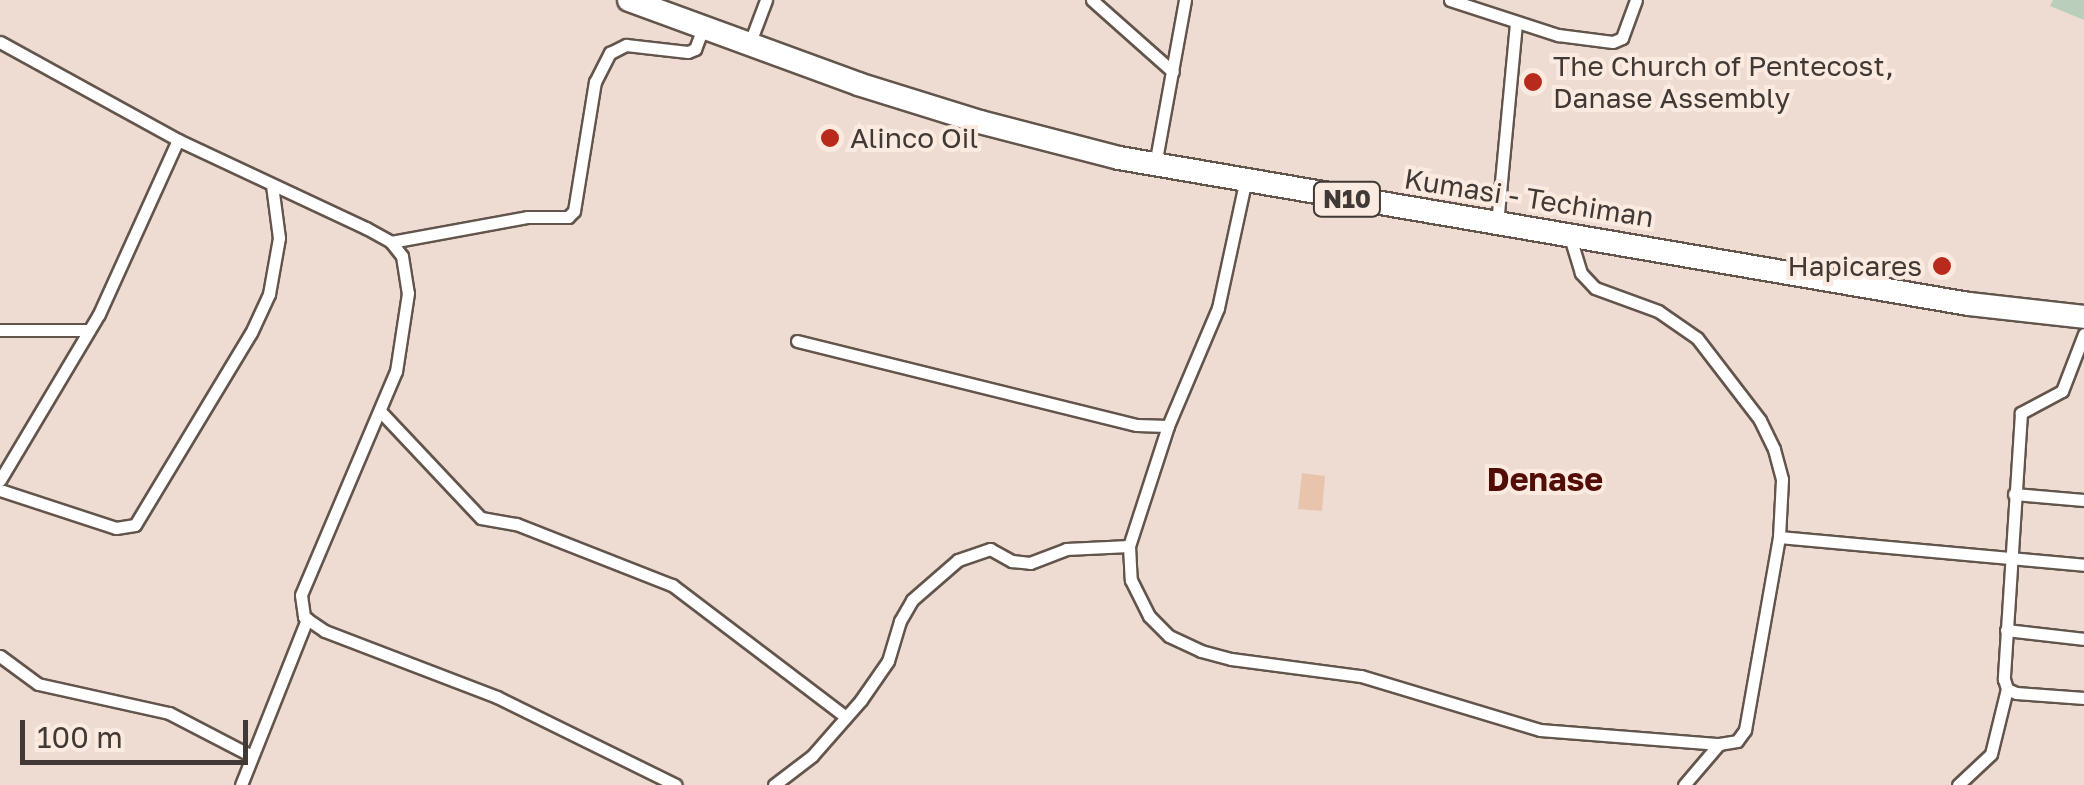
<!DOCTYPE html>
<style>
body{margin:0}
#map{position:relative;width:2084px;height:785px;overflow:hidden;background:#eedcd2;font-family:"Golos Text",sans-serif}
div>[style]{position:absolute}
.green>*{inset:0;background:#b9cfbc}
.building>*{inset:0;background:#e9c4ad}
.roads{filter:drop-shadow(2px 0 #63554c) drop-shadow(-2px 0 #63554c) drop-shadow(0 2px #63554c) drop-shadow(0 -2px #63554c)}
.street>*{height:11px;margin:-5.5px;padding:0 5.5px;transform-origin:5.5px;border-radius:5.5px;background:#fff}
.highway>*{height:22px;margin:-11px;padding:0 11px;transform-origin:11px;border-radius:11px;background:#fff}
.dots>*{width:28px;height:28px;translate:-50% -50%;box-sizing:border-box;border:5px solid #fbeadf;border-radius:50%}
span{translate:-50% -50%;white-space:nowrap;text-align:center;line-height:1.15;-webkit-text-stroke:8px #fbeadf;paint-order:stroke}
.shield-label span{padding:2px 8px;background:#fbeadf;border:2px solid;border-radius:8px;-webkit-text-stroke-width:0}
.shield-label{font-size:25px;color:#403935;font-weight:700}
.poi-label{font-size:28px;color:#403935}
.left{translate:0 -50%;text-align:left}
.right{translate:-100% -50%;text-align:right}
.street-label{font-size:28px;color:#403935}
.quarter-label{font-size:32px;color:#510d06;font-weight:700}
.scale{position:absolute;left:20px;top:720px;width:228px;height:45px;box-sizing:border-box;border:5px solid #403935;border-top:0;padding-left:12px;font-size:30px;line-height:35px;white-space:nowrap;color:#403935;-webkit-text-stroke:8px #fbeadf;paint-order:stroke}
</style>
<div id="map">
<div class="green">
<i style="clip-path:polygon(2053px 0,2084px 0,2084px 20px,2050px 6px)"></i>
</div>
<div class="building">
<i style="clip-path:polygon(1302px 473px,1325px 476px,1322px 511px,1298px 509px)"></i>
</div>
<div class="roads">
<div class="street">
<i style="left:1092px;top:0;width:108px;rotate:41.6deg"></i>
<i style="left:1450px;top:0;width:114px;rotate:18deg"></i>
<i style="left:1558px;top:35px;width:55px;rotate:7.3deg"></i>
<i style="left:1613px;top:42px;width:10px;rotate:-24deg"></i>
<i style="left:1622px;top:38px;width:40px;rotate:-69.8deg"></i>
<i style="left:0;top:42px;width:203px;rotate:28.8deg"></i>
<i style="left:178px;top:140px;width:208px;rotate:25.1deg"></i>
<i style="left:366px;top:228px;width:29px;rotate:29deg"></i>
<i style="left:391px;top:242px;width:18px;rotate:52deg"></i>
<i style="left:402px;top:256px;width:37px;rotate:81deg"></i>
<i style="left:408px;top:293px;width:79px;rotate:98.7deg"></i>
<i style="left:396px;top:371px;width:243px;rotate:113deg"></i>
<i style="left:301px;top:595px;width:22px;rotate:82deg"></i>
<i style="left:304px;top:617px;width:25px;rotate:34deg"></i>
<i style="left:325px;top:631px;width:184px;rotate:21deg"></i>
<i style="left:497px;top:697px;width:199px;rotate:26.2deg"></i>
<i style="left:749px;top:45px;width:48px;rotate:-69.3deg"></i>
<i style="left:1155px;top:165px;width:168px;rotate:-79.7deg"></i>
<i style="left:1245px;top:183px;width:128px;rotate:102.2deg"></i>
<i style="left:1218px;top:308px;width:128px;rotate:113deg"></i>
<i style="left:1168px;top:426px;width:126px;rotate:108deg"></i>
<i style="left:1129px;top:546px;width:34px;rotate:87deg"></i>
<i style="left:1131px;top:580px;width:40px;rotate:63.4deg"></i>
<i style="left:1149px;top:616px;width:28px;rotate:45deg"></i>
<i style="left:1169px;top:636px;width:35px;rotate:25deg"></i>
<i style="left:1201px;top:651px;width:31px;rotate:15deg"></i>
<i style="left:1231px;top:659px;width:131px;rotate:7.5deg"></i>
<i style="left:1361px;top:676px;width:187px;rotate:16.8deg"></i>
<i style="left:1540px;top:730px;width:180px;rotate:4.5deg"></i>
<i style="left:1719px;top:744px;width:18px;rotate:-9deg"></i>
<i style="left:1737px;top:741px;width:14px;rotate:-54deg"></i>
<i style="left:1745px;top:730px;width:196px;rotate:-80deg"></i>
<i style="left:1779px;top:537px;width:58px;rotate:-87deg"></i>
<i style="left:1782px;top:479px;width:31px;rotate:-105deg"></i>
<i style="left:1774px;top:449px;width:32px;rotate:-116deg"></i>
<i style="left:1760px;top:420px;width:103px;rotate:-127.5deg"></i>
<i style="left:1697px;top:338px;width:47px;rotate:-145.3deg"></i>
<i style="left:1658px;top:311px;width:67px;rotate:-159.9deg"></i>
<i style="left:1595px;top:288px;width:21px;rotate:-133deg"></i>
<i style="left:1581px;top:273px;width:39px;rotate:-107deg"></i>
<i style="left:1497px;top:224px;width:203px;rotate:-84.6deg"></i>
<i style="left:391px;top:242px;width:138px;rotate:-10.4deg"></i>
<i style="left:527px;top:217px;width:41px"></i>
<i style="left:568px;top:217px;width:8px;rotate:-45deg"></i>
<i style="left:574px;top:211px;width:131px;rotate:-80.8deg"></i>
<i style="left:595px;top:82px;width:33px;rotate:-63deg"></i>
<i style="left:610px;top:53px;width:18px;rotate:-27deg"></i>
<i style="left:626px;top:45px;width:62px;rotate:6.4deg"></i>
<i style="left:688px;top:52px;width:8px;rotate:-23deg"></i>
<i style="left:695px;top:49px;width:22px;rotate:-69deg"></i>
<i style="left:0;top:330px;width:89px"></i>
<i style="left:2084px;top:334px;width:61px;rotate:111.1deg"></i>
<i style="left:2062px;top:391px;width:47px;rotate:151.8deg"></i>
<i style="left:2021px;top:413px;width:267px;rotate:93.7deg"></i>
<i style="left:2004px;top:679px;width:10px;rotate:73deg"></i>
<i style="left:2007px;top:689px;width:10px;rotate:24deg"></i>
<i style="left:2016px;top:693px;width:68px;rotate:4.2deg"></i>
<i style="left:797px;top:341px;width:350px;rotate:13.9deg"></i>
<i style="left:1137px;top:425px;width:31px;rotate:2deg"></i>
<i style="left:380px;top:411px;width:147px;rotate:46.7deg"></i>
<i style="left:481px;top:518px;width:36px;rotate:10deg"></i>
<i style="left:516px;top:524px;width:168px;rotate:21.4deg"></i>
<i style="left:672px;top:585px;width:218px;rotate:37.2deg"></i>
<i style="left:0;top:480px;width:193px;rotate:-59.2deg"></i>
<i style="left:99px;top:314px;width:191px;rotate:-65.6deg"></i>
<i style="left:0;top:490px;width:122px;rotate:18.1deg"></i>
<i style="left:116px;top:528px;width:19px;rotate:-9deg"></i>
<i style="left:135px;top:525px;width:224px;rotate:-58.9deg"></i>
<i style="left:251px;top:333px;width:43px;rotate:-65.2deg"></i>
<i style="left:269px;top:294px;width:57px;rotate:-79.9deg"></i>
<i style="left:279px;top:238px;width:53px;rotate:-97.5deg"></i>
<i style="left:2014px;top:494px;width:70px;rotate:4.9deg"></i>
<i style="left:1779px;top:537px;width:306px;rotate:5.2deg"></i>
<i style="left:2006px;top:630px;width:79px;rotate:6.6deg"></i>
<i style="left:0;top:656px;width:47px;rotate:36.4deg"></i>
<i style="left:38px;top:684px;width:134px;rotate:12.5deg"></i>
<i style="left:169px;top:713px;width:93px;rotate:27.4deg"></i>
<i style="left:241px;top:785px;width:179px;rotate:-68.3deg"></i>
<i style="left:774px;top:785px;width:48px;rotate:-37.3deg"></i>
<i style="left:812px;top:756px;width:74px;rotate:-48.8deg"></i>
<i style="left:861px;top:700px;width:47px;rotate:-55.3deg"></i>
<i style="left:888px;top:661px;width:42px;rotate:-73.3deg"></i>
<i style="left:900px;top:621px;width:24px;rotate:-60deg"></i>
<i style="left:912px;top:600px;width:61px;rotate:-41deg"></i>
<i style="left:958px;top:560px;width:34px;rotate:-19deg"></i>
<i style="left:990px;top:549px;width:25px;rotate:29deg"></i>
<i style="left:1012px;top:561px;width:18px;rotate:6deg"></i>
<i style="left:1030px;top:563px;width:39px;rotate:-21deg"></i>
<i style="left:1066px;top:549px;width:63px;rotate:-2.7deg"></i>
<i style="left:1684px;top:785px;width:54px;rotate:-49.5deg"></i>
<i style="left:1958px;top:785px;width:45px;rotate:-43.2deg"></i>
<i style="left:1991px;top:754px;width:67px;rotate:-76.2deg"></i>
</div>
<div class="highway">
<i style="left:629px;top:0;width:244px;rotate:20.1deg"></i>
<i style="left:858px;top:84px;width:128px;rotate:17.3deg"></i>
<i style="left:980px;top:122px;width:144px;rotate:14.5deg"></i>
<i style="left:1119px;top:158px;width:862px;rotate:9.75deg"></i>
<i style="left:1969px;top:304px;width:116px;rotate:6.4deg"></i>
</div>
</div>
<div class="dots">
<i style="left:1533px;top:82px;background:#b82b1c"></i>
<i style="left:830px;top:138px;background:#b82b1c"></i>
<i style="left:1942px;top:266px;background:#b82b1c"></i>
</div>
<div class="shield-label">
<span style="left:1347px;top:199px">N10</span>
</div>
<div class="poi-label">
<span class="left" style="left:1553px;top:82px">The Church of Pentecost,<br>Danase Assembly</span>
<span class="left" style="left:850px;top:138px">Alinco Oil</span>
<span class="right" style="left:1922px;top:266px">Hapicares</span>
</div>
<div class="street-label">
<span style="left:1529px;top:198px;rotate:9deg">Kumasi - Techiman</span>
</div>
<div class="quarter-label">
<span style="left:1545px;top:479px">Denase</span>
</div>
<div class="scale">100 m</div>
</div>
